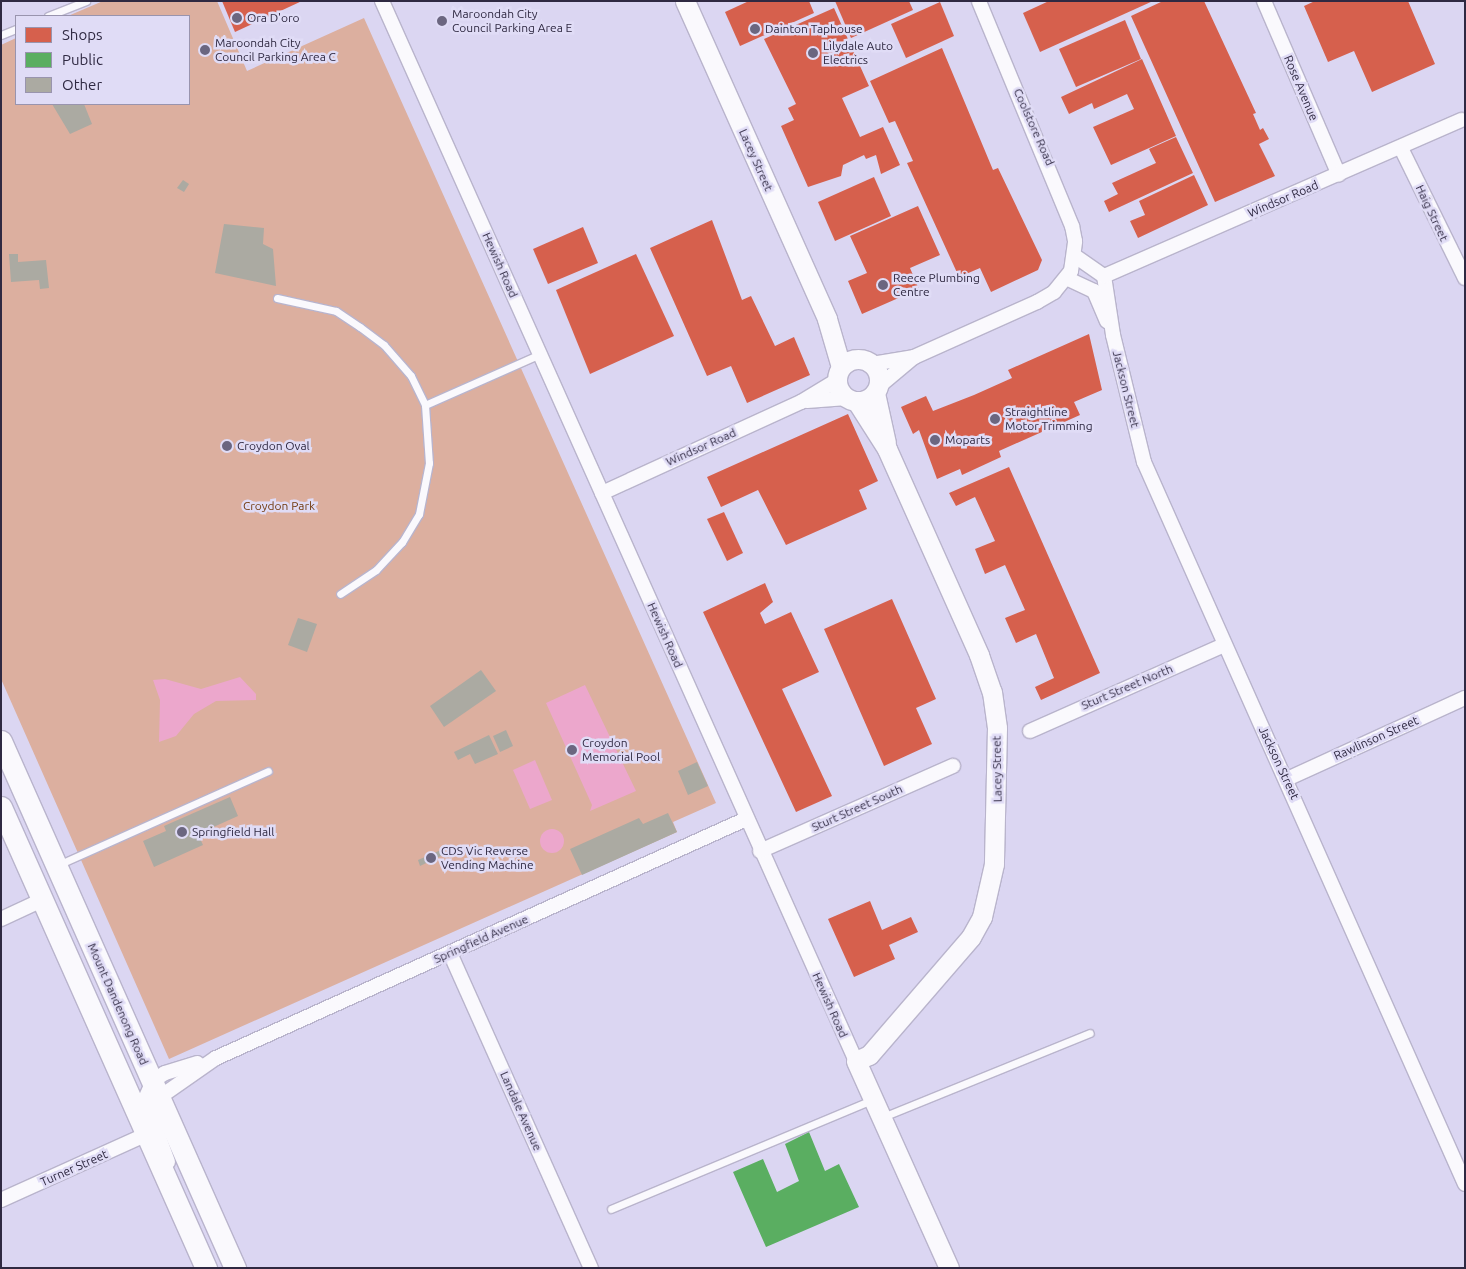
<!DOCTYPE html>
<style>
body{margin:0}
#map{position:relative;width:1466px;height:1269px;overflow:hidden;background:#dbd6f2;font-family:Ubuntu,sans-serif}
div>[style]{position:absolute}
.green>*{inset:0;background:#dcaf9f}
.water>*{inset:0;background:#eca7cc}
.round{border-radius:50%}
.shops>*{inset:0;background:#d6604d}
.public>*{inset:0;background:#5aae61}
.building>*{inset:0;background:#abaaa2}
.roads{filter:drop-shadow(1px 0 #b9b4cc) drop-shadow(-1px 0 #b9b4cc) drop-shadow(0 1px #b9b4cc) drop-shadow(0 -1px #b9b4cc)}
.lane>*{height:7px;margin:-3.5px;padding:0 3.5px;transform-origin:3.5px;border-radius:3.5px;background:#faf9fd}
.street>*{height:14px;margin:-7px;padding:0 7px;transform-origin:7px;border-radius:7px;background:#faf9fd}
.secondary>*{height:19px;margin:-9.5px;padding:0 9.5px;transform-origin:9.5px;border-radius:9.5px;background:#faf9fd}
.secondary>.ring{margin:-9.5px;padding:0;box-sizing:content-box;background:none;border:19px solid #faf9fd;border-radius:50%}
.primary>*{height:21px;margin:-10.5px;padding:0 10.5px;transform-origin:10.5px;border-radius:10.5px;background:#faf9fd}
.dots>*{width:14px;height:14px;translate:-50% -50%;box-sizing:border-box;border:2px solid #e0dcf6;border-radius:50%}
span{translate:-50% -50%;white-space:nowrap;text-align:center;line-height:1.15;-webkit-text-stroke:5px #e0dcf6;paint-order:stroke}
.poi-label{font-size:12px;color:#2f2942}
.left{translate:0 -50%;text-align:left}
.street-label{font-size:12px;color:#2f2942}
.park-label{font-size:12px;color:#713a0f}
.frame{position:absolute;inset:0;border:2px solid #2f2942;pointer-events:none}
.legend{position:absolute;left:15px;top:15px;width:175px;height:90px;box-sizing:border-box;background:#e0dcf6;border:1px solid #9994ae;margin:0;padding:6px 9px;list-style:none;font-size:15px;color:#2f2942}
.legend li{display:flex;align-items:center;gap:10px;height:25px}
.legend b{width:25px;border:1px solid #9994ae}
</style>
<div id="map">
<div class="green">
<i style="clip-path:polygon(103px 1px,217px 1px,247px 71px,364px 18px,716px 803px,673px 822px,677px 832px,169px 1059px,1px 679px,1px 45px,16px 38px,16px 104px,189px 104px,189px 16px,68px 16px)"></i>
</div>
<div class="water">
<i style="clip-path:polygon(240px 677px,256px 694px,256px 700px,216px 701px,194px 714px,176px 736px,159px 742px,160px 700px,153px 680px,165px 679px,201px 689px)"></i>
<i style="clip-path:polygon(585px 685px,636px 791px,590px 811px,592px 805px,546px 703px)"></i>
<i style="clip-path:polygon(535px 760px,552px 800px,530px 809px,513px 770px)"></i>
<i class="round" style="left:540px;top:829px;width:24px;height:24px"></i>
</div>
<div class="shops">
<i style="clip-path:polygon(222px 1px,302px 1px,235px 32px)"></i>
<i style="clip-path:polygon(749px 1px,809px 1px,814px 13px,740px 46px,725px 12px)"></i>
<i style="clip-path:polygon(835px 1px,909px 1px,913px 10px,851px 38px)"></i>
<i style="clip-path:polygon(1049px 1px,1153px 1px,1040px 52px,1023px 13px)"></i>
<i style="clip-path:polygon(1163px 1px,1204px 1px,1256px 113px,1253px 114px,1260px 130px,1263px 128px,1269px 139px,1259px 144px,1275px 176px,1215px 202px,1131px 16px)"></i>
<i style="clip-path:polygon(1315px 1px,1408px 1px,1435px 64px,1372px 92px,1354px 51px,1328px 62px,1304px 6px)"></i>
<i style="clip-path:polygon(940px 2px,954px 36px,906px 58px,891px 24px)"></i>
<i style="clip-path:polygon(834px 8px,869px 86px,842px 98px,860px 137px,883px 127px,900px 165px,881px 174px,876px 155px,866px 159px,864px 155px,843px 165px,841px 176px,808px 187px,781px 126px,794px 120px,788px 108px,796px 104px,764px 39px)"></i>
<i style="clip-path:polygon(1125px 20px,1141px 59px,1076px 87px,1059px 49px)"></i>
<i style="clip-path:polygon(942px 48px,993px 170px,998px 168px,1042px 260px,1038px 270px,991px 292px,980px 268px,959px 277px,907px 163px,913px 161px,895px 121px,889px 123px,870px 81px)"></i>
<i style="clip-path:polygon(1142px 59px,1176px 136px,1111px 165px,1093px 127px,1134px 109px,1127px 94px,1094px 109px,1092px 103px,1069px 114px,1061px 97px)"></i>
<i style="clip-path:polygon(1176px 137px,1193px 173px,1109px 212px,1104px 201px,1118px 194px,1112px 183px,1156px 163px,1149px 149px)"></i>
<i style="clip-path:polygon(1194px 175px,1208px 205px,1138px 238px,1130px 221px,1145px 215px,1139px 201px)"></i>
<i style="clip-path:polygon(874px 177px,891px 216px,835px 241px,818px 202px)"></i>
<i style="clip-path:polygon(918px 206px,940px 255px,910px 268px,919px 289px,862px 314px,848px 281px,867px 273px,850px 236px)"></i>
<i style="clip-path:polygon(712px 220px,742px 300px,751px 296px,775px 346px,794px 337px,810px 375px,747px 403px,731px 366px,707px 376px,650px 248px)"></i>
<i style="clip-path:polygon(583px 227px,598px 263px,548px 284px,533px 249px)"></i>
<i style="clip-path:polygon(636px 254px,674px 336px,590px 374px,556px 290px)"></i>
<i style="clip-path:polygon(1089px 334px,1102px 390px,1074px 402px,1080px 415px,999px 451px,1001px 457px,962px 475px,960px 469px,937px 479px,919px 430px,913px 434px,901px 407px,926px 396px,933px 411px,974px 395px,1012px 378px,1008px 370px)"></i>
<i style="clip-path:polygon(848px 414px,878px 481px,859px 490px,867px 509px,786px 545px,758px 490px,721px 507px,707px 477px)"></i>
<i style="clip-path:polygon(1009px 467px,1100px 673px,1041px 700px,1035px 687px,1054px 678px,1036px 634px,1016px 643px,1005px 618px,1025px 610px,1005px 565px,985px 574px,975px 549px,995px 541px,975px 497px,956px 506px,949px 493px)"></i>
<i style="clip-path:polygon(724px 512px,743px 553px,727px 561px,707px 519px)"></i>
<i style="clip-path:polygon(765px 583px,773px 602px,760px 613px,765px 624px,791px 612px,819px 672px,782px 689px,832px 796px,796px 812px,703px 612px)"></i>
<i style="clip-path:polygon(892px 599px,936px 699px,916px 708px,932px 744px,884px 766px,824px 629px)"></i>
<i style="clip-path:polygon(870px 901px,882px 930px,911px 917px,918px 932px,889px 945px,895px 959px,854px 977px,828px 919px)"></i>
</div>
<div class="public">
<i style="clip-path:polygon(809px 1132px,825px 1171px,839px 1164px,859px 1207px,766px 1247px,733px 1172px,763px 1159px,777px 1192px,799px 1181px,785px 1144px)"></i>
</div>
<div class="building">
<i style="clip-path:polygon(52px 104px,84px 104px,92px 124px,70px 134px)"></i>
<i style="clip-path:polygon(183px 180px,189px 184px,184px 192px,177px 188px)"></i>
<i style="clip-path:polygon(224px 224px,264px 228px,263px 244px,273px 249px,276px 286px,215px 273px)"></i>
<i style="clip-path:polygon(9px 254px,18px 254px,18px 262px,46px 260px,49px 288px,40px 289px,39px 280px,11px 282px)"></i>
<i style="clip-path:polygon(298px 618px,317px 624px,307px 652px,288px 645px)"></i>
<i style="clip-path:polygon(481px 670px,496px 691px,444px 727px,430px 706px)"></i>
<i style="clip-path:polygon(506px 730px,513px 746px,500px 752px,493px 736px)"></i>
<i style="clip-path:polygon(489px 735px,498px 754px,475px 764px,470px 754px,458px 760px,454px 752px)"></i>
<i style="clip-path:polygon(697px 762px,708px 786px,688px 795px,678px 771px)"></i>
<i style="clip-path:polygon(230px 797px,238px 816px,198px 834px,203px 845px,154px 867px,143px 841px,166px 831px,164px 826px)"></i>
<i style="clip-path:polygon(668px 813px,677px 832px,582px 875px,570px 849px,639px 818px,643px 824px)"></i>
<i style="clip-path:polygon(441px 850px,443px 855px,420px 866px,418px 860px)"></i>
</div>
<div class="roads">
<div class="lane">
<i style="left:48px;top:16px;width:41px;rotate:-21.5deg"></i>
<i style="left:1px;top:35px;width:16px;rotate:-22deg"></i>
<i style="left:277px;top:298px;width:60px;rotate:12.4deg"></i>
<i style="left:336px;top:311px;width:29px;rotate:34deg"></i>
<i style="left:360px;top:327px;width:30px;rotate:37deg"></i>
<i style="left:384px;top:345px;width:41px;rotate:48.9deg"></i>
<i style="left:411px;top:376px;width:32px;rotate:64deg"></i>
<i style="left:425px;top:405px;width:58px;rotate:86.1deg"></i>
<i style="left:429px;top:463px;width:52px;rotate:101.1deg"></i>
<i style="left:419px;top:514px;width:33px;rotate:121deg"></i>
<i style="left:402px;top:542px;width:38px;rotate:133deg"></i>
<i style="left:376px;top:570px;width:43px;rotate:146.3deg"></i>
<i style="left:425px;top:405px;width:126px;rotate:-23.9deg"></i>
<i style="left:58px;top:865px;width:230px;rotate:-24.1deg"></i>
<i style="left:883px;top:1117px;width:223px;rotate:-22.1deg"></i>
<i style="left:611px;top:1209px;width:283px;rotate:-22.7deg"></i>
</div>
<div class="street">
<i style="left:382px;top:1px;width:1161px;rotate:65.91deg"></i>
<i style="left:1264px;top:1px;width:189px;rotate:66.7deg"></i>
<i style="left:1401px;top:148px;width:145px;rotate:63.8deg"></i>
<i style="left:1075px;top:256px;width:35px;rotate:35deg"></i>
<i style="left:1104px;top:276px;width:60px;rotate:81.3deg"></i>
<i style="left:1113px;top:335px;width:131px;rotate:76.3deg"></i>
<i style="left:1144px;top:462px;width:790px;rotate:66.03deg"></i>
<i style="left:1104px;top:276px;width:390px;rotate:-23.6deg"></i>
<i style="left:1066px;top:278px;width:31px;rotate:25deg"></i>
<i style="left:1094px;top:291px;width:33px;rotate:67deg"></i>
<i style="left:872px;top:364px;width:43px;rotate:-9.5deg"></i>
<i style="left:914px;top:357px;width:135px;rotate:-24.1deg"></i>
<i style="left:1037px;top:302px;width:20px;rotate:-30deg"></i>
<i style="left:1054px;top:292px;width:27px;rotate:-51deg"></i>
<i style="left:1071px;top:271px;width:30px;rotate:-82deg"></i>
<i style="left:1075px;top:241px;width:15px;rotate:-101deg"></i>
<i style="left:1072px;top:226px;width:243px;rotate:-112.5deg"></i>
<i style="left:878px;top:387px;width:47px;rotate:-39.8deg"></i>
<i style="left:807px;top:401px;width:40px;rotate:-4.3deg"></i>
<i style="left:602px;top:493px;width:219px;rotate:-24.6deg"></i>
<i style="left:801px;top:402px;width:42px;rotate:-31.4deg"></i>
<i style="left:1030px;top:731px;width:212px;rotate:-23.9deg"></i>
<i style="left:1287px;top:779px;width:196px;rotate:-24.5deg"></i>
<i style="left:760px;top:851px;width:211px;rotate:-23.8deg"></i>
<i style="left:1px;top:919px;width:45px;rotate:-24.9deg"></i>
<i style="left:450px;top:953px;width:345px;rotate:65.9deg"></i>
<i style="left:160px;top:1097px;width:68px;rotate:-34.9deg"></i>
<i style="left:216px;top:1058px;width:581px;rotate:-24.27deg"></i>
<i style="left:168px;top:1162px;width:67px;rotate:-110.1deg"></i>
<i style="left:145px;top:1099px;width:20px;rotate:-66deg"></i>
<i style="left:153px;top:1081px;width:14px;rotate:-34deg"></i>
<i style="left:165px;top:1073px;width:34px;rotate:-17deg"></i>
<i style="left:1px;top:1200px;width:160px;rotate:-24.3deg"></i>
</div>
<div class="secondary">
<i style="left:685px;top:1px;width:348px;rotate:65.9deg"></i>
<i style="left:827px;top:319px;width:50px;rotate:73.7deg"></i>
<i class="ring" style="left:837px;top:359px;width:23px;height:23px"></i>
<i style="left:875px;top:393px;width:51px;rotate:77.6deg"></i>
<i style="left:857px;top:402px;width:56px;rotate:57.4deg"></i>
<i style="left:887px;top:449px;width:226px;rotate:65.9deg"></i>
<i style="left:979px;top:655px;width:39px;rotate:71deg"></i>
<i style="left:992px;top:692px;width:36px;rotate:82deg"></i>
<i style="left:997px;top:728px;width:136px;rotate:91.3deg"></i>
<i style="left:994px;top:864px;width:54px;rotate:102.8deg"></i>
<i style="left:982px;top:917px;width:23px;rotate:119deg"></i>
<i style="left:971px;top:937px;width:156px;rotate:130.8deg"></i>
<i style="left:869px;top:1055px;width:14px;rotate:155deg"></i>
<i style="left:856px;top:1061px;width:227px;rotate:65.8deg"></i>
</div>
<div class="primary">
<i style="left:1px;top:741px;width:577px;rotate:66.06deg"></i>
<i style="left:1px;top:807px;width:505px;rotate:66.03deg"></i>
</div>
</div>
<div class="dots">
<i style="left:237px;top:18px;background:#6b6680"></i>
<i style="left:442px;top:21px;background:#6b6680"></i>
<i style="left:755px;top:29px;background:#6b6680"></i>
<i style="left:205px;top:50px;background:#6b6680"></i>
<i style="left:813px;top:53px;background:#6b6680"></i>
<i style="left:883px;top:285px;background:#6b6680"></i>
<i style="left:995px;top:419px;background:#6b6680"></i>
<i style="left:935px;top:440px;background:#6b6680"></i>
<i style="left:227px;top:446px;background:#6b6680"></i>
<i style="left:572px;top:750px;background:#6b6680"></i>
<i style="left:182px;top:832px;background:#6b6680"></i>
<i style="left:431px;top:858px;background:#6b6680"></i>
</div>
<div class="poi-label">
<span class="left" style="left:452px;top:21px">Maroondah City<br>Council Parking Area E</span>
<span class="left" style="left:247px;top:18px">Ora D'oro</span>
<span class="left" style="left:765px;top:29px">Dainton Taphouse</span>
<span class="left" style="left:215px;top:50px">Maroondah City<br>Council Parking Area C</span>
<span class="left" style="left:823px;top:53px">Lilydale Auto<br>Electrics</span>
<span class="left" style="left:893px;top:285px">Reece Plumbing<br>Centre</span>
<span class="left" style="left:1005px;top:419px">Straightline<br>Motor Trimming</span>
<span class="left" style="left:945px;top:440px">Moparts</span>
<span class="left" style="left:237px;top:446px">Croydon Oval</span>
<span class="left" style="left:582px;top:750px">Croydon<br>Memorial Pool</span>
<span class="left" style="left:192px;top:832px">Springfield Hall</span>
<span class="left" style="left:441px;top:858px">CDS Vic Reverse<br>Vending Machine</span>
</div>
<div class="street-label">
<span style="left:1301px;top:88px;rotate:67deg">Rose Avenue</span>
<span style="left:1034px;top:127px;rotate:66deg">Coolstore Road</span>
<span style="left:756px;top:160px;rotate:66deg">Lacey Street</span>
<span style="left:1283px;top:199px;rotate:-23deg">Windsor Road</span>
<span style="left:1432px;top:213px;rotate:65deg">Haig Street</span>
<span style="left:500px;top:265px;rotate:66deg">Hewish Road</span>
<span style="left:1126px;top:389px;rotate:76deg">Jackson Street</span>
<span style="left:701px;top:447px;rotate:-24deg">Windsor Road</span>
<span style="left:665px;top:635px;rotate:66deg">Hewish Road</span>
<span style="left:1127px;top:687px;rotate:-23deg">Sturt Street North</span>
<span style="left:1376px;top:738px;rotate:-24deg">Rawlinson Street</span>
<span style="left:1279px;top:763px;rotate:65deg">Jackson Street</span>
<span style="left:997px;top:769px;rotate:-91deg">Lacey Street</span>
<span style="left:857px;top:808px;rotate:-24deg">Sturt Street South</span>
<span style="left:481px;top:939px;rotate:-24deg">Springfield Avenue</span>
<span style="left:118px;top:1004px;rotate:66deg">Mount Dandenong Road</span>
<span style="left:830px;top:1005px;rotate:66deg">Hewish Road</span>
<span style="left:521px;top:1111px;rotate:66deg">Landale Avenue</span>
<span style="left:74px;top:1168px;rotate:-24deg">Turner Street</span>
</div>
<div class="park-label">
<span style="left:279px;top:506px">Croydon Park</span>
</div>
<div class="frame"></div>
<ul class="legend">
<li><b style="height:14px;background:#d6604d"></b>Shops</li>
<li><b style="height:14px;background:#5aae61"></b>Public</li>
<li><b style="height:14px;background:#abaaa2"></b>Other</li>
</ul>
</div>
